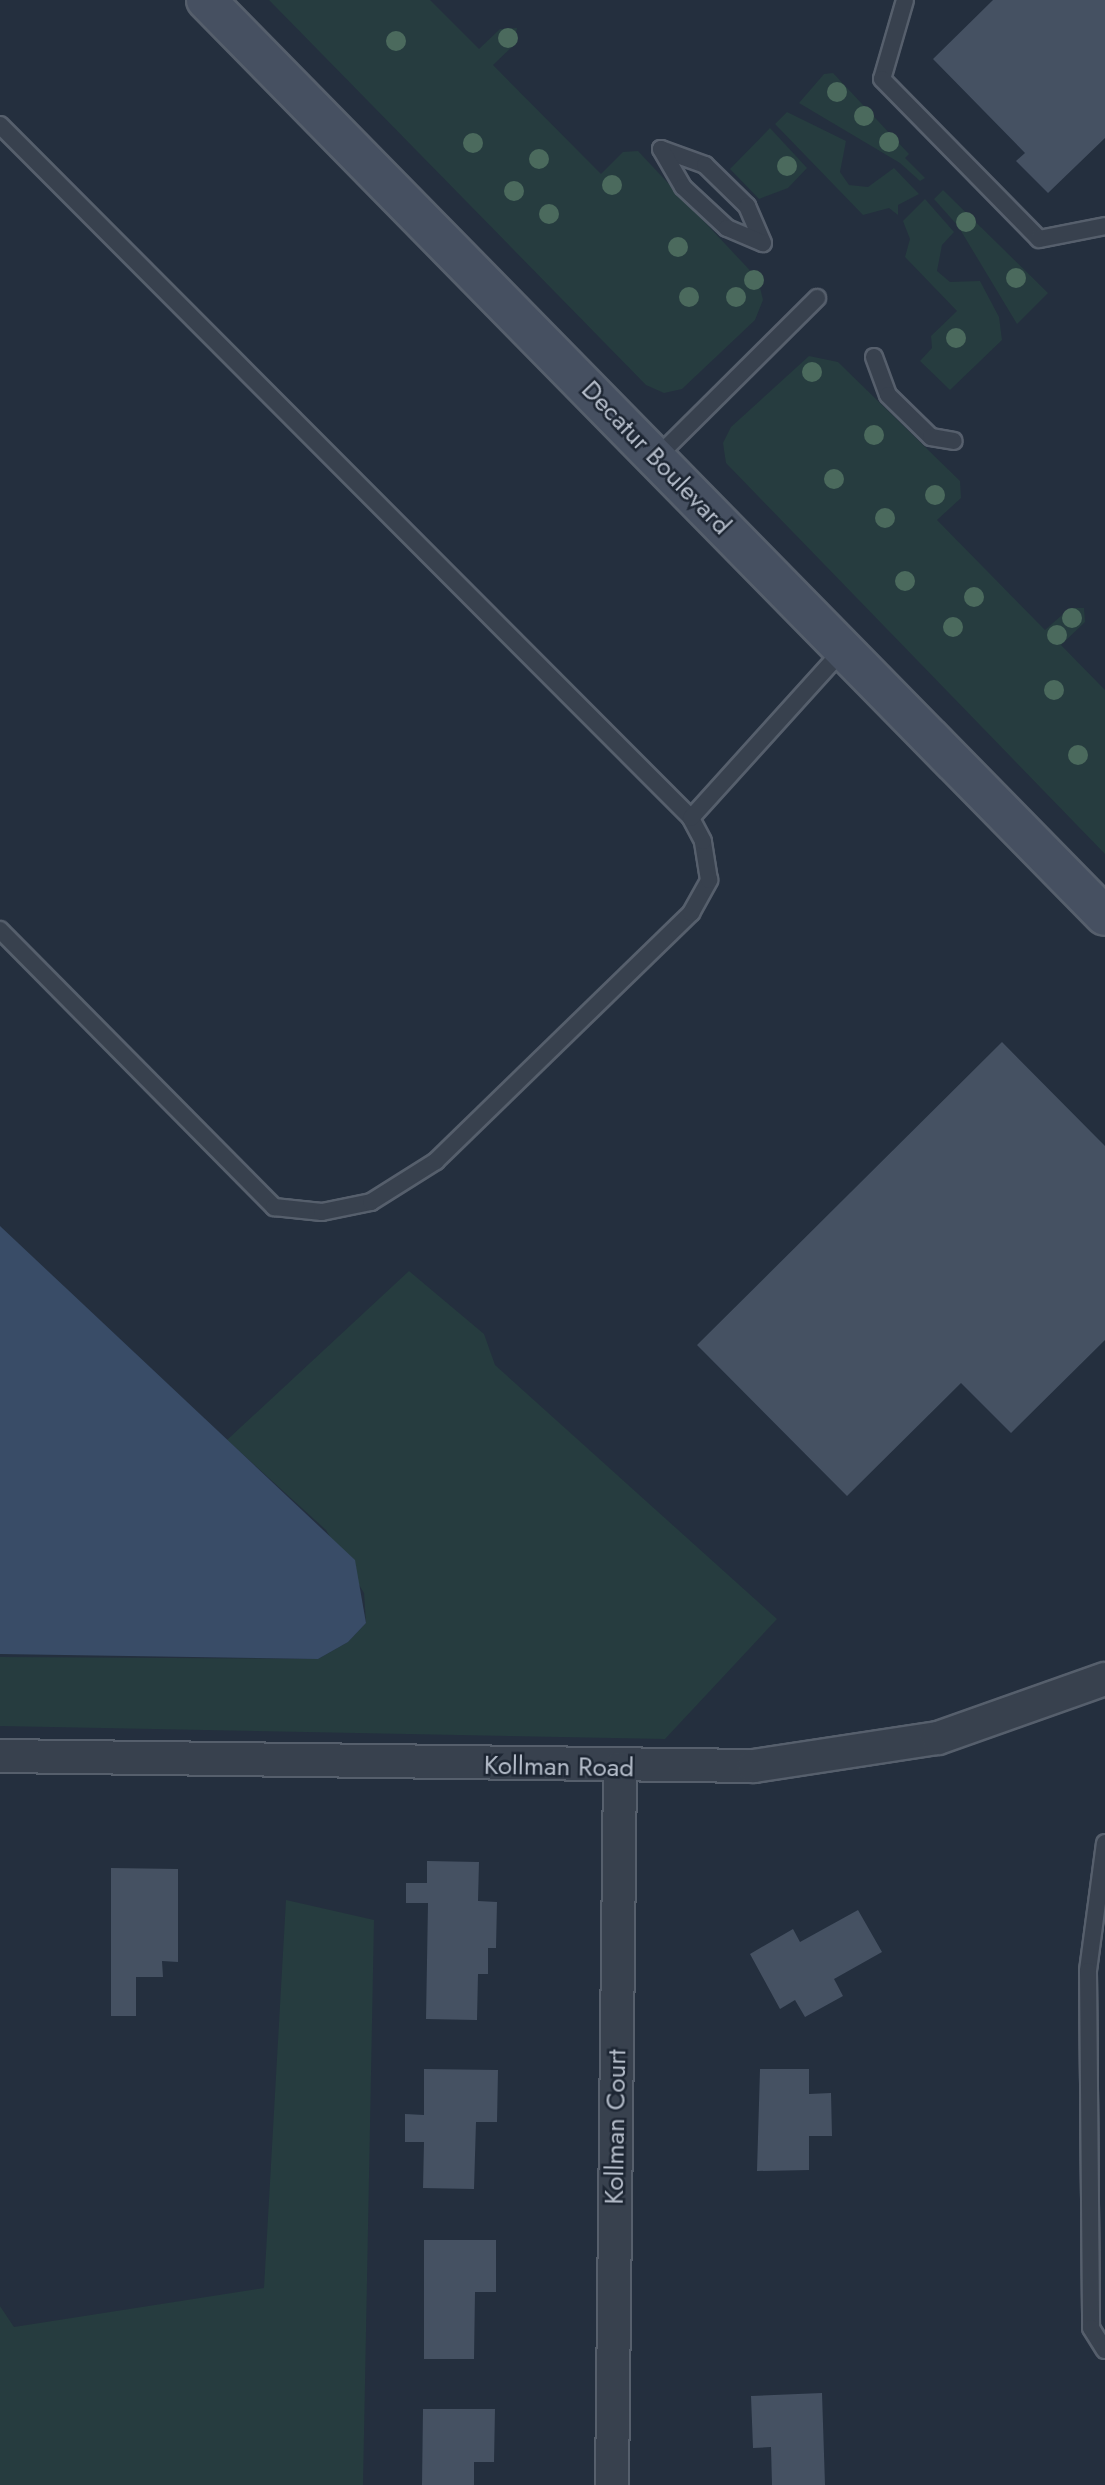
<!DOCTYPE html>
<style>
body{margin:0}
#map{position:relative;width:1105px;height:2485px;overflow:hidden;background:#242f3e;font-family:Jost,sans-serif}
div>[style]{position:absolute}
.green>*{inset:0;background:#263c3f}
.water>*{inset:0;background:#394c67}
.building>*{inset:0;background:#455162}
.roads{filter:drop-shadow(2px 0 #565f6c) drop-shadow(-2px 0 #565f6c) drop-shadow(0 2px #565f6c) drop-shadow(0 -2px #565f6c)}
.lane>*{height:16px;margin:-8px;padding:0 8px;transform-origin:8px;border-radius:8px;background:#38414e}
.street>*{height:32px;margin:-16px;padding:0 16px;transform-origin:16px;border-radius:16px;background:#38414e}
.secondary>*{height:38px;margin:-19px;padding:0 19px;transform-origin:19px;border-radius:19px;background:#465061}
.trees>*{width:20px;height:20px;margin:-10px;border-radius:50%;background:#4b6a5d}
span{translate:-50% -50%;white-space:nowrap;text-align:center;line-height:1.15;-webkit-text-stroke:5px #1d2633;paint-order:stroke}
.street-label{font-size:26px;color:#b4bcc9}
</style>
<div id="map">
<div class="green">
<i style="clip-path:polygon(269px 0,430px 0,479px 49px,500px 29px,517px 28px,514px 45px,493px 65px,601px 174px,623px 152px,638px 151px,758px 279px,763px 300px,755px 320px,682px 389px,664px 393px,646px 385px)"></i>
<i style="clip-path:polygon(833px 73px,909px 154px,905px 158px,925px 178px,920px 181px,900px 163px,799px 103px,824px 74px)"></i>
<i style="clip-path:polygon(787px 112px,846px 141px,840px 172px,849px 185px,868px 187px,894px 168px,919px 194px,898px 205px,898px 215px,889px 208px,863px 215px,775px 124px)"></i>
<i style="clip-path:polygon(770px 128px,807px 168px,788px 188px,759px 199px,730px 169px)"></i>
<i style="clip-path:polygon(943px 190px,1048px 293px,1017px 324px,958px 226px,934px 199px)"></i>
<i style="clip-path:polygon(925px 199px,954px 232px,942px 245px,937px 271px,950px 282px,980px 281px,999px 317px,1002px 340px,950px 390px,920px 361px,932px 348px,931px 336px,957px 311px,905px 257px,910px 239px,903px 221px)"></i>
<i style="clip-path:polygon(809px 356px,838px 362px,960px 481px,961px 498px,937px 520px,1045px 630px,1070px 608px,1084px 608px,1085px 622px,1061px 645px,1105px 690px,1105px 854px,726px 463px,723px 443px,731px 427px)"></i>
<i style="clip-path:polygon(409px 1271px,484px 1334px,495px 1365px,777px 1619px,665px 1739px,0 1726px,0 1657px,318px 1659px,348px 1642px,366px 1623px,364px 1593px,326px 1530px,227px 1440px)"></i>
<i style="clip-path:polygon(286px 1900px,374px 1920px,363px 2485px,0 2485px,0 2306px,14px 2327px,264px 2288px)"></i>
</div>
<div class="water">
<i style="clip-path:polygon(0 1226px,355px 1560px,366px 1623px,348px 1642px,318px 1659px,0 1654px)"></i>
</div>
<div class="building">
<i style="clip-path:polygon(993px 0,1105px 0,1105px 138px,1048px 193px,1016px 161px,1025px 153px,933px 59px)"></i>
<i style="clip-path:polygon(1002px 1042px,1105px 1146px,1105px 1340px,1011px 1433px,961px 1383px,847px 1496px,697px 1345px)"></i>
<i style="clip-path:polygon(427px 1861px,479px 1862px,478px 1901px,497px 1902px,496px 1948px,488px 1948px,488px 1974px,478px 1974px,477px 2020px,426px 2019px,428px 1903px,406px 1903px,406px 1883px,427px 1883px)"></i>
<i style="clip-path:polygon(111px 1868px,178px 1869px,178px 1962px,162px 1961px,163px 1977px,136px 1977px,136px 2016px,111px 2016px)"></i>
<i style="clip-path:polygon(858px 1910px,882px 1952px,834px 1979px,843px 1996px,805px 2017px,795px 2000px,780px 2009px,750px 1954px,793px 1929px,800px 1942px)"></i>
<i style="clip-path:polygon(424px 2069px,498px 2070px,497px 2122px,476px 2122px,474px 2189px,423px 2188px,424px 2142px,405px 2142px,405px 2114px,424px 2115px)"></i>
<i style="clip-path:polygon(760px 2069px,809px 2069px,809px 2094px,831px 2093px,832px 2136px,809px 2136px,809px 2170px,757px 2171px)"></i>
<i style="clip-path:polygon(424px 2240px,496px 2240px,496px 2292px,475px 2292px,474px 2359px,424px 2359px)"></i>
<i style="clip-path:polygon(822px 2393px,825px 2485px,772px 2485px,771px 2447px,753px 2448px,751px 2396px)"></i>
<i style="clip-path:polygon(423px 2409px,495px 2409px,494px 2462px,474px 2462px,474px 2485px,422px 2485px)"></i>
</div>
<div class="roads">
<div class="lane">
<i style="left:905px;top:0;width:82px;rotate:106.2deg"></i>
<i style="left:882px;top:79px;width:224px;rotate:45.5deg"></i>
<i style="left:1039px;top:239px;width:67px;rotate:-11.1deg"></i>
<i style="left:0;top:125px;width:979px;rotate:45.08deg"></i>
<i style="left:661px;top:149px;width:47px;rotate:20deg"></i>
<i style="left:705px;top:165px;width:59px;rotate:44.3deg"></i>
<i style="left:747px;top:206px;width:40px;rotate:66.6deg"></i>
<i style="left:661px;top:149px;width:44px;rotate:59.9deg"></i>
<i style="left:683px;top:187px;width:60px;rotate:43deg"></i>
<i style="left:727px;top:228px;width:39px;rotate:23deg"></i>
<i style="left:874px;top:357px;width:40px;rotate:69.8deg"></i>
<i style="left:888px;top:395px;width:60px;rotate:44.3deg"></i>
<i style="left:931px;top:437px;width:23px;rotate:10deg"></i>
<i style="left:656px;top:458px;width:227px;rotate:-44.8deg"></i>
<i style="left:0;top:930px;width:390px;rotate:45.3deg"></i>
<i style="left:274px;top:1207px;width:48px;rotate:5.9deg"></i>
<i style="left:322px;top:1212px;width:50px;rotate:-11.5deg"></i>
<i style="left:371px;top:1202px;width:77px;rotate:-32.2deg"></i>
<i style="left:436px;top:1161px;width:356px;rotate:-44.2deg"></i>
<i style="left:691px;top:913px;width:38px;rotate:-61deg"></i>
<i style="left:709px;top:880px;width:39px;rotate:-99deg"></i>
<i style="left:703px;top:841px;width:26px;rotate:-118deg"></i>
<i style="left:691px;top:818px;width:227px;rotate:-47.9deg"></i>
<i style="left:1105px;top:1843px;width:129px;rotate:97.6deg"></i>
<i style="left:1088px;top:1971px;width:357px;rotate:89.5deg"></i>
<i style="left:1091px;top:2328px;width:26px;rotate:58deg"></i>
</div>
<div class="street">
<i style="left:0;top:1756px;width:754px;rotate:0.76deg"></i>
<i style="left:754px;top:1766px;width:186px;rotate:-8.7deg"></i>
<i style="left:938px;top:1738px;width:177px;rotate:-19.5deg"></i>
<i style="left:612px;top:2485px;width:717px;rotate:-89.36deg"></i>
</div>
<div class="secondary">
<i style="left:206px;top:0;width:1283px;rotate:45.54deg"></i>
</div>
</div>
<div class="trees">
<i style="left:508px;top:38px"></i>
<i style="left:396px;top:41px"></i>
<i style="left:837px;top:92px"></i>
<i style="left:864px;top:116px"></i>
<i style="left:889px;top:142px"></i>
<i style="left:473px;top:143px"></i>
<i style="left:539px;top:159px"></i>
<i style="left:787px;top:166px"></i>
<i style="left:612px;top:185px"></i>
<i style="left:514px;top:191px"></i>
<i style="left:549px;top:214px"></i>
<i style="left:966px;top:222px"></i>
<i style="left:678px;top:247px"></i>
<i style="left:1016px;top:278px"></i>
<i style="left:754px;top:280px"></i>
<i style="left:689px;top:297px"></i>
<i style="left:736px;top:297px"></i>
<i style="left:956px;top:338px"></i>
<i style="left:812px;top:372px"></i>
<i style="left:874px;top:435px"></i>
<i style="left:834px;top:479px"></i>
<i style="left:935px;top:495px"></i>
<i style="left:885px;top:518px"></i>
<i style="left:905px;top:581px"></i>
<i style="left:974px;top:597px"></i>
<i style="left:1072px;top:618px"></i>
<i style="left:953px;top:627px"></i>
<i style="left:1057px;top:635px"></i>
<i style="left:1054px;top:690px"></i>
<i style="left:1078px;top:755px"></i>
</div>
<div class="street-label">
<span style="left:656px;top:458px;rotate:46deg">Decatur Boulevard</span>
<span style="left:559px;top:1767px;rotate:1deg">Kollman Road</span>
<span style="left:616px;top:2127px;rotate:-89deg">Kollman Court</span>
</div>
</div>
